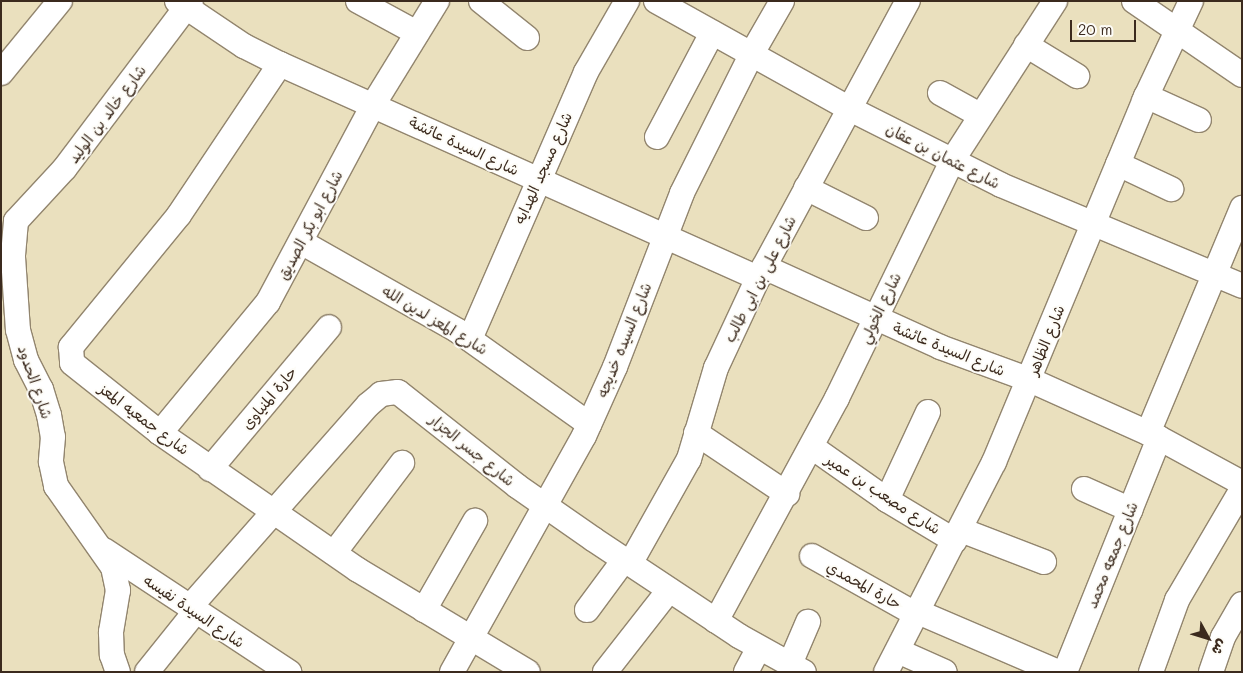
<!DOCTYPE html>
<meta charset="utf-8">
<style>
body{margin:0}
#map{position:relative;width:1243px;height:673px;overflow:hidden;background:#eae0be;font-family:Mali,"Playpen Sans Arabic",sans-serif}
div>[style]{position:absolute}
.roads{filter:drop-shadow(1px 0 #92856e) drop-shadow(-1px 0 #92856e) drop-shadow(0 1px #92856e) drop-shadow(0 -1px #92856e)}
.street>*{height:24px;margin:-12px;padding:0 12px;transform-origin:12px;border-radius:12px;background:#fff}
span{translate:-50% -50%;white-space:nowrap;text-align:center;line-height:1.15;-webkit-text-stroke:4px #fdfcf7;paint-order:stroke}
.street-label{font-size:15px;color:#3b2a1e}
.frame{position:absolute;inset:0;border:2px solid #3b2a1e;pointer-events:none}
.north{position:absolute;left:1183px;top:613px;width:50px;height:50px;-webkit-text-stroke:4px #fdfcf7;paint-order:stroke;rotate:129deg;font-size:14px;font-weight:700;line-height:20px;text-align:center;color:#3b2a1e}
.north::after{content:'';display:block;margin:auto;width:18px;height:22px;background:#3b2a1e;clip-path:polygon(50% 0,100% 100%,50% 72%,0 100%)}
.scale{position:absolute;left:1070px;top:20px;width:66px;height:22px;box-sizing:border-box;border:2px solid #3b2a1e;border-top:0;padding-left:6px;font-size:15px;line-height:18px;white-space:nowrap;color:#3b2a1e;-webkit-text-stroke:4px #fdfcf7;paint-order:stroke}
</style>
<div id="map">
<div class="roads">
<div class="street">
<i style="left:177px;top:1px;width:81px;rotate:33.9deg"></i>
<i style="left:244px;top:46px;width:40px;rotate:26.6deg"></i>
<i style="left:280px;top:64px;width:524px;rotate:24.12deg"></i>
<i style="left:358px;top:1px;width:67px;rotate:28.5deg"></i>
<i style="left:481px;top:1px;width:59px;rotate:38.8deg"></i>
<i style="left:656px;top:1px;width:220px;rotate:29.1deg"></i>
<i style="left:848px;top:108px;width:171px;rotate:26.7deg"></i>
<i style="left:1001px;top:185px;width:261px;rotate:22.7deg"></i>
<i style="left:1134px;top:1px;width:131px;rotate:34.4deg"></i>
<i style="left:1026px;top:45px;width:60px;rotate:31.3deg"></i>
<i style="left:280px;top:64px;width:182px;rotate:123.8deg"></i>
<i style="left:179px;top:215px;width:171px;rotate:129.3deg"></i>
<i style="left:71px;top:347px;width:16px;rotate:86deg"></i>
<i style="left:72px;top:363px;width:112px;rotate:38.5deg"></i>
<i style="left:160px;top:433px;width:241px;rotate:34.7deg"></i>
<i style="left:358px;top:570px;width:198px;rotate:31deg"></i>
<i style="left:1px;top:73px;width:93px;rotate:-50.7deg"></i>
<i style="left:940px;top:93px;width:46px;rotate:28.8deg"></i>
<i style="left:1146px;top:96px;width:58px;rotate:24.4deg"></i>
<i style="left:657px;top:137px;width:118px;rotate:-62.1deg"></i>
<i style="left:1118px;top:164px;width:59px;rotate:25.3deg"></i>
<i style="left:806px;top:188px;width:67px;rotate:26.6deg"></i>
<i style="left:16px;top:221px;width:36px;rotate:95deg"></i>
<i style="left:13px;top:257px;width:73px;rotate:86.1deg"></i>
<i style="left:18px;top:330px;width:31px;rotate:75deg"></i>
<i style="left:26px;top:360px;width:33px;rotate:63deg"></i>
<i style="left:41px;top:389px;width:27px;rotate:73deg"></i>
<i style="left:49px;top:415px;width:22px;rotate:80deg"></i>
<i style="left:53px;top:437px;width:25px;rotate:95deg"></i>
<i style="left:51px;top:462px;width:25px;rotate:78deg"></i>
<i style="left:56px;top:486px;width:99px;rotate:54.9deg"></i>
<i style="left:113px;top:567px;width:24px;rotate:78deg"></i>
<i style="left:118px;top:590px;width:43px;rotate:99.5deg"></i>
<i style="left:111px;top:632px;width:23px;rotate:88deg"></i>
<i style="left:112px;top:655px;width:18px;rotate:71deg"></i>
<i style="left:16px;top:221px;width:72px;rotate:-47.2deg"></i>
<i style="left:65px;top:168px;width:209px;rotate:-53deg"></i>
<i style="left:301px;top:242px;width:180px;rotate:29.5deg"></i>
<i style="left:458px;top:331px;width:161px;rotate:35.4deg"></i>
<i style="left:764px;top:267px;width:193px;rotate:24.4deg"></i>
<i style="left:940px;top:347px;width:96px;rotate:20.1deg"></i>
<i style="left:1030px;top:380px;width:141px;rotate:24.2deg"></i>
<i style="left:1159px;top:438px;width:94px;rotate:28.5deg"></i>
<i style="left:470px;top:339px;width:291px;rotate:-66.5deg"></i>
<i style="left:586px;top:72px;width:82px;rotate:-60deg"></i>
<i style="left:160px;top:433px;width:170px;rotate:-50.5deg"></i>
<i style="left:268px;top:302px;width:223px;rotate:-61.9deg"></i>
<i style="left:373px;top:105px;width:122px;rotate:-58.4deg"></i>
<i style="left:696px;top:433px;width:110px;rotate:33.8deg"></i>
<i style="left:1148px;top:433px;width:244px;rotate:-67.3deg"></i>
<i style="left:812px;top:447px;width:92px;rotate:35.2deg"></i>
<i style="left:887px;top:500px;width:79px;rotate:31.1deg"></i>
<i style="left:210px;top:469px;width:185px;rotate:-50deg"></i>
<i style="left:1084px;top:489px;width:51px;rotate:24.1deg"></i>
<i style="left:887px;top:500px;width:97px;rotate:-65deg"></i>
<i style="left:961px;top:530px;width:89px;rotate:21.1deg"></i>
<i style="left:104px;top:550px;width:222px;rotate:33.4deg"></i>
<i style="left:334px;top:553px;width:113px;rotate:-52.9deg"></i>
<i style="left:812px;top:556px;width:120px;rotate:29.3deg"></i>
<i style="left:630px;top:564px;width:120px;rotate:-60.7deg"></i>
<i style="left:689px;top:459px;width:95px;rotate:-73.5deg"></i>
<i style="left:716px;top:368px;width:99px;rotate:-65deg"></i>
<i style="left:758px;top:278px;width:315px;rotate:-61.6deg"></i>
<i style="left:189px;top:608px;width:271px;rotate:-48.6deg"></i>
<i style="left:368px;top:405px;width:17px;rotate:-40deg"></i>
<i style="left:381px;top:394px;width:17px;rotate:-7deg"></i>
<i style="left:398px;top:392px;width:152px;rotate:38.3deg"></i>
<i style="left:517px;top:486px;width:93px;rotate:34.9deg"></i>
<i style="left:593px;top:539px;width:175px;rotate:33.6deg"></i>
<i style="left:739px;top:636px;width:74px;rotate:29deg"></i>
<i style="left:424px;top:610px;width:103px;rotate:-60.2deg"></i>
<i style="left:587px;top:610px;width:62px;rotate:-53.5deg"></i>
<i style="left:918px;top:612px;width:152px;rotate:23.2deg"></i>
<i style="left:716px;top:621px;width:254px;rotate:-61.5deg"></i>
<i style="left:837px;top:398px;width:263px;rotate:-64.1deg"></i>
<i style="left:952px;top:161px;width:190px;rotate:-57.2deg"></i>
<i style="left:898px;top:651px;width:51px;rotate:24.1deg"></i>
<i style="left:790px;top:664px;width:46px;rotate:-66.8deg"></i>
<i style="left:147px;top:672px;width:77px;rotate:-51.3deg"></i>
<i style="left:452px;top:672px;width:270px;rotate:-60.8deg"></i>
<i style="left:584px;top:436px;width:76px;rotate:-65.8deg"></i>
<i style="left:615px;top:367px;width:186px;rotate:-68.9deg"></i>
<i style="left:682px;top:193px;width:154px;rotate:-63.4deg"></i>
<i style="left:751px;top:55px;width:62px;rotate:-60.1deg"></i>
<i style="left:605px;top:672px;width:104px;rotate:-52deg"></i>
<i style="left:746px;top:672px;width:27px;rotate:-62deg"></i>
<i style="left:886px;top:672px;width:236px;rotate:-62.8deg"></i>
<i style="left:994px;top:462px;width:391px;rotate:-67.4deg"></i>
<i style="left:1144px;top:101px;width:110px;rotate:-64.8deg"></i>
<i style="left:1065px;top:672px;width:252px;rotate:-68.1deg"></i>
<i style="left:1151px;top:672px;width:77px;rotate:-70.1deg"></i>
<i style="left:1177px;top:600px;width:129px;rotate:-59.6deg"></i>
<i style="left:1211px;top:672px;width:37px;rotate:-71deg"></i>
<i style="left:1223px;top:637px;width:38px;rotate:-60deg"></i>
</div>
</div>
<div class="street-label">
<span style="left:107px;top:114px;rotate:-53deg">شارع خالد بن الوليد</span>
<span style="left:464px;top:146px;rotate:25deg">شارع السيدة عائشة</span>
<span style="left:943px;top:156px;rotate:27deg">شارع عثمان بن عفان</span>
<span style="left:543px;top:168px;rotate:-66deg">شارع مسجد الهدايه</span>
<span style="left:310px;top:225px;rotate:-62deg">شارع ابو بكر الصديق</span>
<span style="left:760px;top:279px;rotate:-63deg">شارع على بن ابى طالب</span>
<span style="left:880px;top:308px;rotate:-64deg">شارع الخولي</span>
<span style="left:435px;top:320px;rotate:31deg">شارع المعز لدين الله</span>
<span style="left:624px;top:340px;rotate:-68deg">شارع السيده خديجه</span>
<span style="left:1046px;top:340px;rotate:-68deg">شارع الظاهر</span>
<span style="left:949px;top:349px;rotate:22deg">شارع السيدة عائشة</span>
<span style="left:35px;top:382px;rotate:71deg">شارع الحدود</span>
<span style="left:269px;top:398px;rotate:-50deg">حارة المنياوى</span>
<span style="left:144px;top:419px;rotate:37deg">شارع جمعيه المعز</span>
<span style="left:472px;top:450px;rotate:39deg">شارع جسر الجزار</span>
<span style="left:883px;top:494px;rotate:33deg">شارع مصعب بن عمير</span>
<span style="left:1112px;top:555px;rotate:-68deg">شارع جمعه محمد</span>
<span style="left:864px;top:585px;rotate:29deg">حارة المحمدي</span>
<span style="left:194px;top:611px;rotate:34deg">شارع السيدة نفيسه</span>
</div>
<div class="frame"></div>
<div class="north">ش</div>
<div class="scale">20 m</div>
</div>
